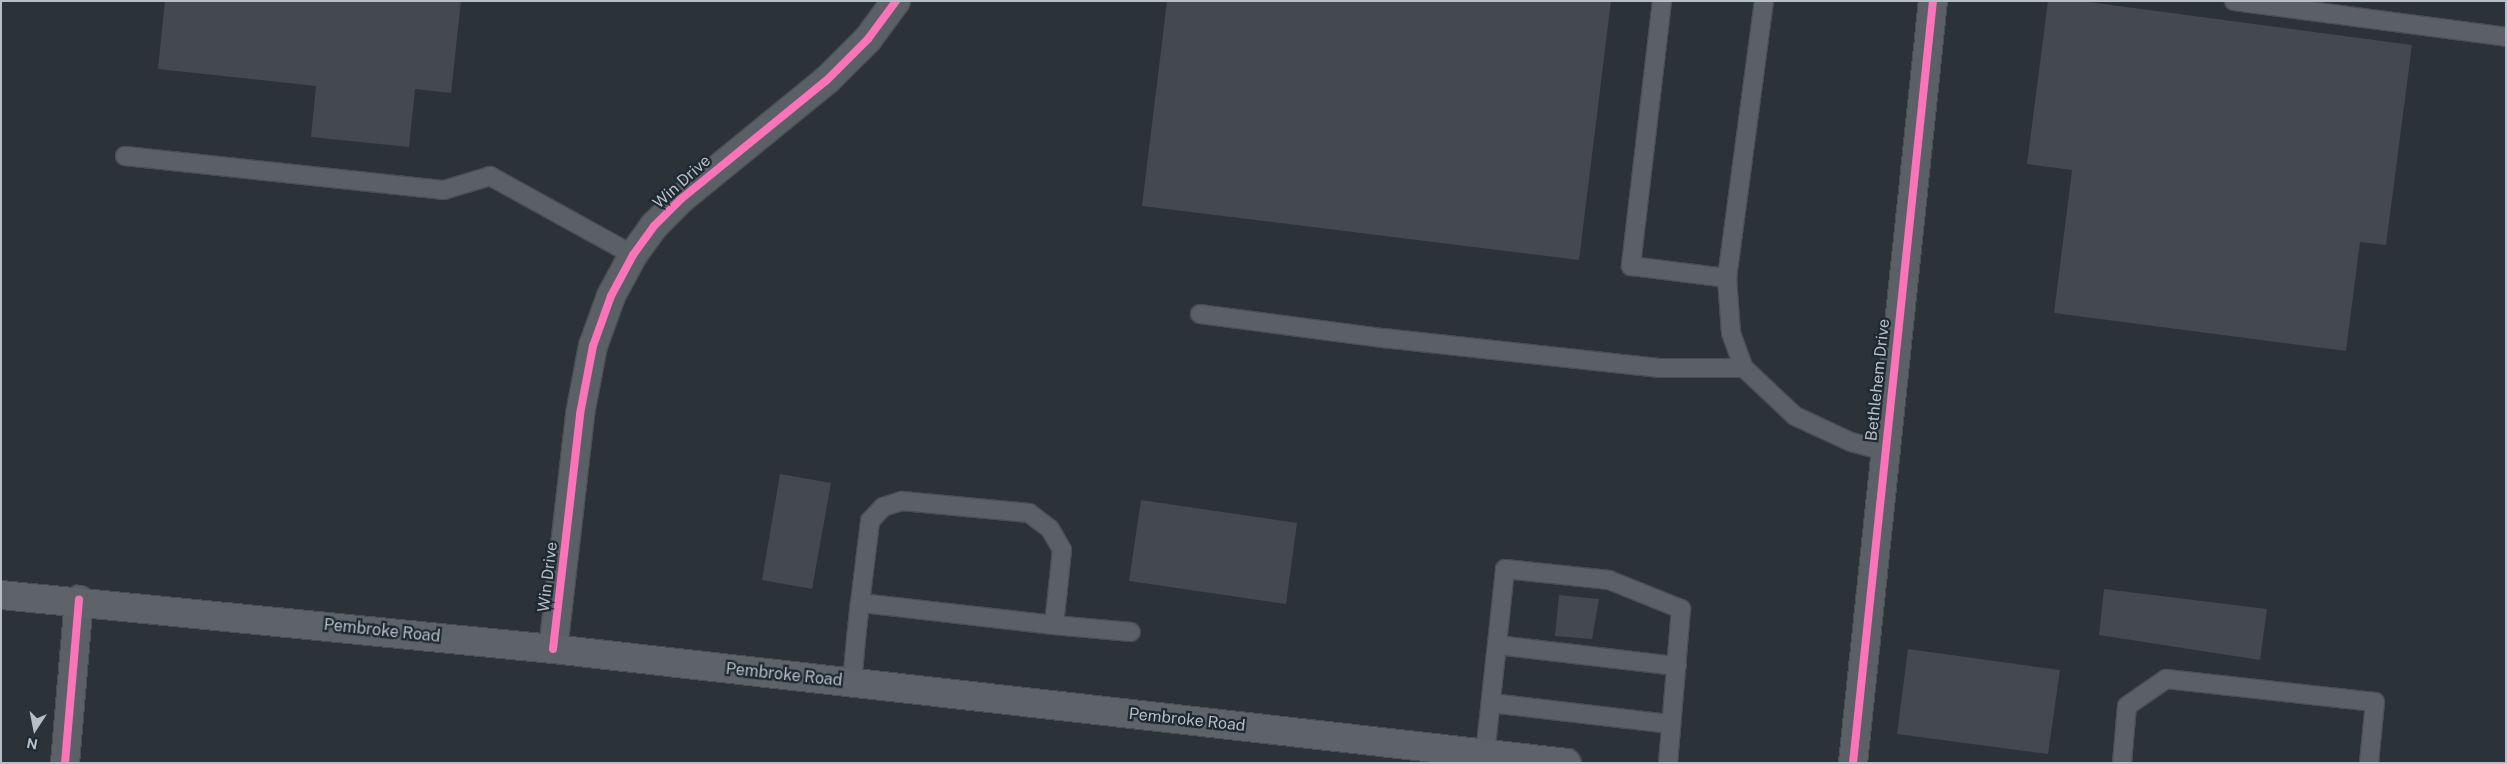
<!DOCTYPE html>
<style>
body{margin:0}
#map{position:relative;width:2507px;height:764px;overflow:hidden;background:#2b3238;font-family:"Public Sans",sans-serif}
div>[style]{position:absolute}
.building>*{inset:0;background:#43494e}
.roads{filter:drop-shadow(1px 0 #494e53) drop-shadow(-1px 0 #494e53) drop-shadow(0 1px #494e53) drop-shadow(0 -1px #494e53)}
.lane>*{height:18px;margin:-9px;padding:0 9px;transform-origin:9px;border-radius:9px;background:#5b6066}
.street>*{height:28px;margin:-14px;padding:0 14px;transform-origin:14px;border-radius:14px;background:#5b6066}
.primary>*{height:28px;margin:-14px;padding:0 14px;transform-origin:14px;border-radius:14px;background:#5d6368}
.cycleway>*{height:8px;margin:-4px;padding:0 4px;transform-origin:4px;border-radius:4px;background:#fb73b8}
span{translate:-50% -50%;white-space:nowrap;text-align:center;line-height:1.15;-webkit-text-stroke:4.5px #1f2932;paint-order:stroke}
.street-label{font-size:16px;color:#b6bfc8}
.frame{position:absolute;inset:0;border:2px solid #b6bfc8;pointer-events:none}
.north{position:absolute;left:10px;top:704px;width:50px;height:50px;-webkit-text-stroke:4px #1f2932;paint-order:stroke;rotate:191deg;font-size:14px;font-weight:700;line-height:20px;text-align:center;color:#b6bfc8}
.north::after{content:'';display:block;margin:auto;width:18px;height:22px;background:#b6bfc8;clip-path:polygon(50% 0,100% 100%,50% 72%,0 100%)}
</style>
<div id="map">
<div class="building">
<i style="clip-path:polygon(165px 1px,461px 1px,451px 93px,415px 89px,409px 147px,311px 137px,316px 86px,158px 69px)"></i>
<i style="clip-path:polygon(1167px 1px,1611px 1px,1579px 260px,1142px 206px)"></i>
<i style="clip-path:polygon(2048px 1px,2081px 1px,2412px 45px,2386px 245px,2360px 242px,2346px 351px,2054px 313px,2072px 170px,2027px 164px)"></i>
<i style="clip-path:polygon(780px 474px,831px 483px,812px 589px,762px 580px)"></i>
<i style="clip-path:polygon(1141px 500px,1297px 523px,1286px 604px,1129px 581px)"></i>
<i style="clip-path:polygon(2104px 589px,2267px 609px,2260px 660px,2099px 635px)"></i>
<i style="clip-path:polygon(1559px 595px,1599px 599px,1592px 639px,1555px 636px)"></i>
<i style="clip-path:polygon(1908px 649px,2060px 670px,2048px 754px,1897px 734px)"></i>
</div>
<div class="roads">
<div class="lane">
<i style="left:1662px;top:1px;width:267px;rotate:96.7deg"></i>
<i style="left:1631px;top:266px;width:97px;rotate:7.1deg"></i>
<i style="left:1727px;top:278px;width:279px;rotate:-82.4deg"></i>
<i style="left:2234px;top:1px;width:274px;rotate:7.5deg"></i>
<i style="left:125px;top:156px;width:321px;rotate:6.1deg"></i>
<i style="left:444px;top:190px;width:48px;rotate:-16.9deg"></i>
<i style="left:490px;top:176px;width:163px;rotate:28.9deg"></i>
<i style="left:1727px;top:278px;width:55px;rotate:85.8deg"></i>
<i style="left:1731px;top:333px;width:37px;rotate:70deg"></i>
<i style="left:1744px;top:368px;width:70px;rotate:43.3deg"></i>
<i style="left:1795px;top:416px;width:62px;rotate:24.9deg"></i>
<i style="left:1851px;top:442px;width:34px;rotate:15deg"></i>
<i style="left:1200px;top:314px;width:185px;rotate:7.5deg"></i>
<i style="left:1383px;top:338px;width:277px;rotate:6.2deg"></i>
<i style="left:1658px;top:368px;width:86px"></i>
<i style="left:1054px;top:625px;width:77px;rotate:5.2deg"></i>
<i style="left:1497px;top:645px;width:181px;rotate:6.7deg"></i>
<i style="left:852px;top:683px;width:44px;rotate:-84.8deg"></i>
<i style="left:856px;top:639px;width:36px;rotate:-84deg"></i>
<i style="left:860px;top:603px;width:83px;rotate:-83deg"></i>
<i style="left:870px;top:521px;width:19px;rotate:-47deg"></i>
<i style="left:883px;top:507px;width:20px;rotate:-18deg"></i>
<i style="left:902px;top:501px;width:128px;rotate:5.4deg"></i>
<i style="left:1029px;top:513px;width:26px;rotate:37deg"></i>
<i style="left:1050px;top:529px;width:24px;rotate:60deg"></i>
<i style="left:1062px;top:550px;width:75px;rotate:96.1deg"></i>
<i style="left:1054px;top:625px;width:195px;rotate:-173.5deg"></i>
<i style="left:1491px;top:703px;width:181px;rotate:6.7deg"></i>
<i style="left:1485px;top:754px;width:186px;rotate:-83.8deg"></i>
<i style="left:1505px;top:569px;width:105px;rotate:6deg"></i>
<i style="left:1609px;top:580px;width:78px;rotate:21.9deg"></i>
<i style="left:1681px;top:609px;width:155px;rotate:94.8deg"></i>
<i style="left:2122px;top:763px;width:57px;rotate:-85deg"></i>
<i style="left:2127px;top:706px;width:47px;rotate:-34.7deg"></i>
<i style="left:2166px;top:679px;width:210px;rotate:6.3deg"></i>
<i style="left:2375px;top:702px;width:61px;rotate:95.6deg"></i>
</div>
<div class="street">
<i style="left:553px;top:649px;width:237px;rotate:-83.4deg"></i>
<i style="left:580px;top:414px;width:69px;rotate:-79.2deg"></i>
<i style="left:593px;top:346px;width:53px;rotate:-70.2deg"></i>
<i style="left:611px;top:296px;width:47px;rotate:-61.8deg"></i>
<i style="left:633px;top:255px;width:36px;rotate:-54deg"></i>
<i style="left:654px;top:226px;width:38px;rotate:-45deg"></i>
<i style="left:681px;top:199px;width:188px;rotate:-39.2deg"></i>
<i style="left:827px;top:80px;width:58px;rotate:-45deg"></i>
<i style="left:868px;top:39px;width:47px;rotate:-53.6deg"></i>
<i style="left:65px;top:763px;width:164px;rotate:-85.1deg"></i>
<i style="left:1853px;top:763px;width:766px;rotate:-84.01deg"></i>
</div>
<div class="primary">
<i style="left:1px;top:595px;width:555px;rotate:5.59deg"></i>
<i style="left:553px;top:649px;width:1020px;rotate:6.41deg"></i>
</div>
</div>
<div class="cycleway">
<i style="left:553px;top:649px;width:237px;rotate:-83.4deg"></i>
<i style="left:580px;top:414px;width:69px;rotate:-79.2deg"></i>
<i style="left:593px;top:346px;width:53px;rotate:-70.2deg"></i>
<i style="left:611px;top:296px;width:47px;rotate:-61.8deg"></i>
<i style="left:633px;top:255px;width:36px;rotate:-54deg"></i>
<i style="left:654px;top:226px;width:38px;rotate:-45deg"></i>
<i style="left:681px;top:199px;width:188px;rotate:-39.2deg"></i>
<i style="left:827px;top:80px;width:58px;rotate:-45deg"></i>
<i style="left:868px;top:39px;width:47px;rotate:-53.6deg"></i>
<i style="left:65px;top:763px;width:164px;rotate:-85.1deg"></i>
<i style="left:1853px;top:763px;width:766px;rotate:-84.01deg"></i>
</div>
<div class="street-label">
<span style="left:682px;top:182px;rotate:-42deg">Win Drive</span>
<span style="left:1878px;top:380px;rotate:-84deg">Bethlehem Drive</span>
<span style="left:548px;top:577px;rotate:-83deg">Win Drive</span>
<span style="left:382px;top:631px;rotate:6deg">Pembroke Road</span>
<span style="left:784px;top:675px;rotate:6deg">Pembroke Road</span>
<span style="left:1187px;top:720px;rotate:6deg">Pembroke Road</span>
</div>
<div class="frame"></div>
<div class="north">N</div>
</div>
